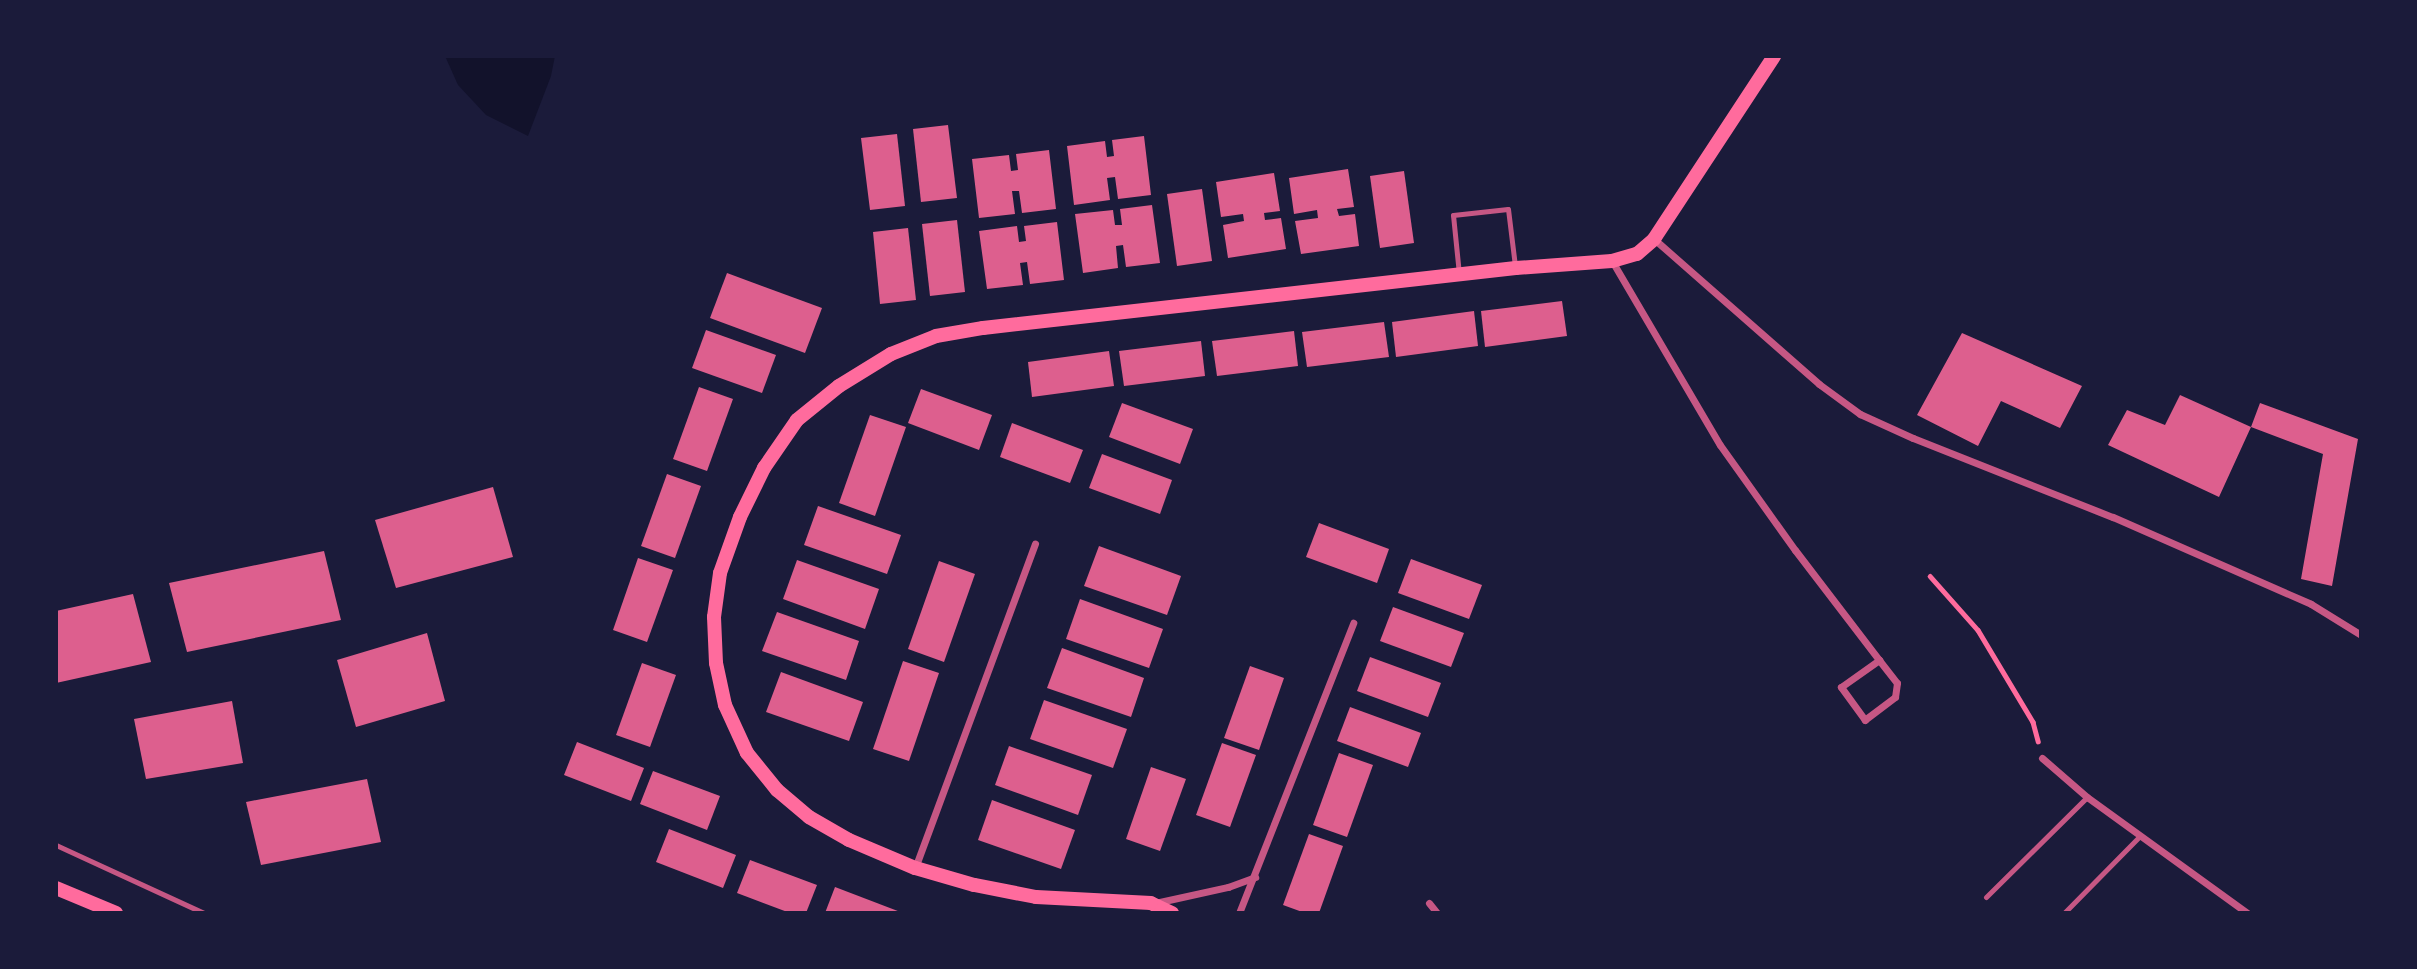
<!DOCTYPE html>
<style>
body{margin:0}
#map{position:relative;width:2417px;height:969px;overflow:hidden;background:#1b1b3a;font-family:Manrope,sans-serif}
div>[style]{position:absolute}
.water>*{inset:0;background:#12122b}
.building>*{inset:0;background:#dd5f8e}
.path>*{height:4.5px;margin:-2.25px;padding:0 2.25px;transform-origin:2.25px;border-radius:2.25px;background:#ff6b9d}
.service>*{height:5px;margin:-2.5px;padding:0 2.5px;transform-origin:2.5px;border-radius:2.5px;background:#c65784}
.minor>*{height:7px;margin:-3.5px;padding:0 3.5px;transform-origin:3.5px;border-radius:3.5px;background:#c65784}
.secondary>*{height:14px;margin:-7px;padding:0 7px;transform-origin:7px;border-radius:7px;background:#ff6b9d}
span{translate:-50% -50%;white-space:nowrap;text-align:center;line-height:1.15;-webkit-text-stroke:7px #1b1b3a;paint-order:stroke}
.frame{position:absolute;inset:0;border:58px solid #1b1b3a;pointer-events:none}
</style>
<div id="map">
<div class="water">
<i style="clip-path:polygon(445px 56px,555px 56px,551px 76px,528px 136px,486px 115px,458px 85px)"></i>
</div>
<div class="building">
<i style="clip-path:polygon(948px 125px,957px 198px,921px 202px,913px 129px)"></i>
<i style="clip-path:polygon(897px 134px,905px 206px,870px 210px,861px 138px)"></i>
<i style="clip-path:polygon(1144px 136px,1151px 195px,1118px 199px,1115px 177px,1107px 178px,1110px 200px,1074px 205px,1067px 146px,1105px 141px,1107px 157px,1114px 156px,1112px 140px)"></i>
<i style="clip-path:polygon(1049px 150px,1056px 209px,1022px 213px,1019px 191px,1012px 191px,1015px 214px,979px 218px,972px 159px,1009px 155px,1011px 171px,1018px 170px,1016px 154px)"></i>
<i style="clip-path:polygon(1348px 169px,1354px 207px,1337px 209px,1339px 216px,1355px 214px,1359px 246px,1301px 254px,1295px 221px,1318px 218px,1317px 210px,1294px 214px,1289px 178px)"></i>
<i style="clip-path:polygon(1404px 171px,1414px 243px,1380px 248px,1370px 176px)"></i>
<i style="clip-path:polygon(1274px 173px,1280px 211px,1264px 213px,1265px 220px,1281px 218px,1286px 249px,1228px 258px,1223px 225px,1244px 221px,1243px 214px,1221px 217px,1216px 182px)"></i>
<i style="clip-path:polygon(1202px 189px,1212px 261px,1177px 266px,1167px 194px)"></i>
<i style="clip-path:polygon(1152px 205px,1160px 263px,1126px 267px,1123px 245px,1116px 246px,1118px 268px,1083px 273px,1075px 214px,1113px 210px,1115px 225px,1122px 225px,1120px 209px)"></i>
<i style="clip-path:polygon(957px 220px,965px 292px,930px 296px,922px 224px)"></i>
<i style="clip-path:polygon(1057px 222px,1064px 280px,1030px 284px,1027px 262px,1020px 263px,1023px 285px,987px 289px,979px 231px,1017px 226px,1019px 242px,1026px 241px,1024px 226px)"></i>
<i style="clip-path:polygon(908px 228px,916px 300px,880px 304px,873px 232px)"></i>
<i style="clip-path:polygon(727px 273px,822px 308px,805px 353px,710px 318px)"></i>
<i style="clip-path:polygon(1562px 301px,1567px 336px,1485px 347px,1481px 311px)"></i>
<i style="clip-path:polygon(1474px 311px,1478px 346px,1396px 357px,1392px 322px)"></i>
<i style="clip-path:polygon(1384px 322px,1389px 357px,1307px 367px,1302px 332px)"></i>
<i style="clip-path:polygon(706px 330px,776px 355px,762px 393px,692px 368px)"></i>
<i style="clip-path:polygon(1294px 331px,1298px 366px,1217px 376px,1212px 341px)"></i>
<i style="clip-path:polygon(1962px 333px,2082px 386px,2060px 428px,2001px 401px,1978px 446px,1917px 415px)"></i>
<i style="clip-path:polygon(1201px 341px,1205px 376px,1124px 386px,1119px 351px)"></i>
<i style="clip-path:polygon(1109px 351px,1114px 386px,1032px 397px,1028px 362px)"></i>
<i style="clip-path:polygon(699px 387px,733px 399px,707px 471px,673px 459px)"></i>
<i style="clip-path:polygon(921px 389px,992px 415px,979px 450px,908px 423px)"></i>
<i style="clip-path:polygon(2180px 395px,2251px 427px,2219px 497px,2108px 445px,2127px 410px,2165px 425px)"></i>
<i style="clip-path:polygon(1122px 403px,1193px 429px,1180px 464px,1109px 437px)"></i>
<i style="clip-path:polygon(2260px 403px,2358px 439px,2332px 586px,2301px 579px,2323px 454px,2251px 427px)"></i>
<i style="clip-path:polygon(870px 415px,906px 427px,875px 516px,839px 503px)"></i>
<i style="clip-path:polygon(1012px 423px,1083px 450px,1070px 483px,1000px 457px)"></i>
<i style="clip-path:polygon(1102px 454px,1172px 480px,1160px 514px,1089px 488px)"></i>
<i style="clip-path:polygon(667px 474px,701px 486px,675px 558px,641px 546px)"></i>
<i style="clip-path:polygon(493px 487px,513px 557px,396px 588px,375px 520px)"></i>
<i style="clip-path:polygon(818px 506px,901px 535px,887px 574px,804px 545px)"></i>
<i style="clip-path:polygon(1319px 523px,1389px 549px,1377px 583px,1306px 557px)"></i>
<i style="clip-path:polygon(1099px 546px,1181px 576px,1167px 615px,1084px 586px)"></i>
<i style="clip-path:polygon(324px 551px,341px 620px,187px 652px,169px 583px)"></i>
<i style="clip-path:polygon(638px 558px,673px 570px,647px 642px,613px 630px)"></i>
<i style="clip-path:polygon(1411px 559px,1482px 585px,1469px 619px,1398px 593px)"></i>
<i style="clip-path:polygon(797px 560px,879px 589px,865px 629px,783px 599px)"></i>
<i style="clip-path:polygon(939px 561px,975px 574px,944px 662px,908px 649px)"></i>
<i style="clip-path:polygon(133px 594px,151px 662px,56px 683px,56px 611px)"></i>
<i style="clip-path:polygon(1080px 599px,1163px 629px,1149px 668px,1066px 639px)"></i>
<i style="clip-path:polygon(1393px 607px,1464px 633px,1451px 667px,1380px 641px)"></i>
<i style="clip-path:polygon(777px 612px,859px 641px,846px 680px,762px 651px)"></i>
<i style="clip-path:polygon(427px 633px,445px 701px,356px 727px,337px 660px)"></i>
<i style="clip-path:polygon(1062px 648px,1144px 678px,1131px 717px,1047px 688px)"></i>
<i style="clip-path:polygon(1370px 657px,1441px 683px,1428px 717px,1357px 691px)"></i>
<i style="clip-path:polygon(903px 661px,939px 673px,909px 761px,873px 749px)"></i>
<i style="clip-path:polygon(642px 663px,676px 675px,650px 747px,616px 735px)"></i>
<i style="clip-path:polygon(1250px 666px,1284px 678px,1259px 750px,1224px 738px)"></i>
<i style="clip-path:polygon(781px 672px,863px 702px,849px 741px,766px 712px)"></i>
<i style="clip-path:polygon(1044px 700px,1127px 729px,1113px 768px,1030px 739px)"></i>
<i style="clip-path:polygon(232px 701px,243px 763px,146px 779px,134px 719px)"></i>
<i style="clip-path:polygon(1350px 707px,1421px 733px,1408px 767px,1337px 741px)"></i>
<i style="clip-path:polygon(577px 742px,644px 768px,631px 801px,564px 775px)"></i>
<i style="clip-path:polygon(1222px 743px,1256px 755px,1230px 827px,1196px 815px)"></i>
<i style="clip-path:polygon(1009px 746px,1092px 775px,1078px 815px,995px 785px)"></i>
<i style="clip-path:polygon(1339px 753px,1373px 765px,1347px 837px,1313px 825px)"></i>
<i style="clip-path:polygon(1151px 767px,1186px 779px,1160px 851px,1126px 839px)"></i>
<i style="clip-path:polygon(653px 771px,720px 796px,707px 830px,640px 804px)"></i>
<i style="clip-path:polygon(367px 779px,381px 842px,261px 865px,246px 802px)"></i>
<i style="clip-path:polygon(992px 800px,1075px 830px,1061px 869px,978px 840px)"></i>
<i style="clip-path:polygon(669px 829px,736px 855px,723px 888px,656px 862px)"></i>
<i style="clip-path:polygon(1309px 834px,1343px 846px,1319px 913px,1305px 913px,1283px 905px)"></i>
<i style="clip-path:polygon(750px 860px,817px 885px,806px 913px,790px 913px,737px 893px)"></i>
<i style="clip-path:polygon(835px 887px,903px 913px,825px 913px)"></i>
</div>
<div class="path">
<i style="left:1930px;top:576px;width:72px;rotate:48.4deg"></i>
<i style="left:1978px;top:630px;width:107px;rotate:59.1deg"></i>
<i style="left:2033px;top:722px;width:20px;rotate:75deg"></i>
</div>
<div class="service">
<i style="left:1459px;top:274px;width:59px;rotate:-95.8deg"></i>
<i style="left:1453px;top:215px;width:55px;rotate:-6.2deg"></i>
<i style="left:1508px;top:209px;width:57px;rotate:83deg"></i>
<i style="left:56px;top:845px;width:163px;rotate:24.7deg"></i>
<i style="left:1986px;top:897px;width:142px;rotate:-44.7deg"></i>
<i style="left:2064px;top:913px;width:108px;rotate:-45.4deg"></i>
</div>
<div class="minor">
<i style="left:1654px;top:239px;width:220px;rotate:41.3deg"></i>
<i style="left:1819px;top:384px;width:51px;rotate:36.2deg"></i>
<i style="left:1860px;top:414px;width:58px;rotate:24.4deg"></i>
<i style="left:1913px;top:438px;width:215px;rotate:21.6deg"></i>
<i style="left:2113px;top:517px;width:216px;rotate:23.7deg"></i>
<i style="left:2311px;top:604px;width:59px;rotate:31.8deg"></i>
<i style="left:1612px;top:261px;width:213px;rotate:59.6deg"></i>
<i style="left:1720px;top:445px;width:129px;rotate:54.5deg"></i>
<i style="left:1795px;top:550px;width:138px;rotate:52.6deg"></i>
<i style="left:1879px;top:660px;width:29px;rotate:52deg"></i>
<i style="left:1897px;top:683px;width:14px;rotate:98deg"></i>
<i style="left:1895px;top:697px;width:38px;rotate:143deg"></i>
<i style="left:1865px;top:720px;width:41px;rotate:-126deg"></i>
<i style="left:1841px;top:687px;width:47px;rotate:-35.4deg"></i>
<i style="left:2042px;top:758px;width:60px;rotate:40.9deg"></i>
<i style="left:2087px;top:797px;width:198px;rotate:35.9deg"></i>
<i style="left:915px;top:868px;width:346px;rotate:-69.7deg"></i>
<i style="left:1155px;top:903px;width:75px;rotate:-12.4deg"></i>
<i style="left:1228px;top:887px;width:29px;rotate:-20deg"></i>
<i style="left:1429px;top:903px;width:13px;rotate:51deg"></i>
<i style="left:1239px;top:913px;width:312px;rotate:-68.5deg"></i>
</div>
<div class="secondary">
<i style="left:56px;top:888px;width:65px;rotate:22.6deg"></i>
<i style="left:1172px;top:913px;width:23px;rotate:-155deg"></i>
<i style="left:1151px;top:903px;width:115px;rotate:-177deg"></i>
<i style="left:1036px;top:897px;width:63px;rotate:-169deg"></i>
<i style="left:974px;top:885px;width:61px;rotate:-163.9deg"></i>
<i style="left:915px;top:868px;width:72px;rotate:-157deg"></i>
<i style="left:849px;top:840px;width:46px;rotate:-150.1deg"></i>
<i style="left:809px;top:817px;width:42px;rotate:-139.8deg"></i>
<i style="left:777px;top:790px;width:48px;rotate:-129deg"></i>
<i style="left:747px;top:753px;width:53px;rotate:-114.6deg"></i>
<i style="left:725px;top:705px;width:43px;rotate:-102.1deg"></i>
<i style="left:716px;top:663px;width:46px;rotate:-92.5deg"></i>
<i style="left:714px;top:617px;width:44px;rotate:-82.2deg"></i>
<i style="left:720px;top:573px;width:59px;rotate:-70.3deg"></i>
<i style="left:740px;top:517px;width:55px;rotate:-63.9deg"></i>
<i style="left:764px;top:468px;width:58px;rotate:-55.5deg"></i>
<i style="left:797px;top:420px;width:54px;rotate:-39deg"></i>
<i style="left:839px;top:386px;width:61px;rotate:-31.6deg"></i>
<i style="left:891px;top:354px;width:48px;rotate:-21.8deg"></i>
<i style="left:936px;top:336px;width:48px;rotate:-9.7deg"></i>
<i style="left:983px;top:328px;width:536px;rotate:-6.42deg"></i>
<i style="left:1516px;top:268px;width:96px;rotate:-4.2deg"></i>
<i style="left:1612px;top:261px;width:26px;rotate:-16deg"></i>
<i style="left:1637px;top:254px;width:23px;rotate:-41deg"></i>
<i style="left:1654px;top:239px;width:219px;rotate:-56.7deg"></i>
</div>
<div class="frame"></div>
</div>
